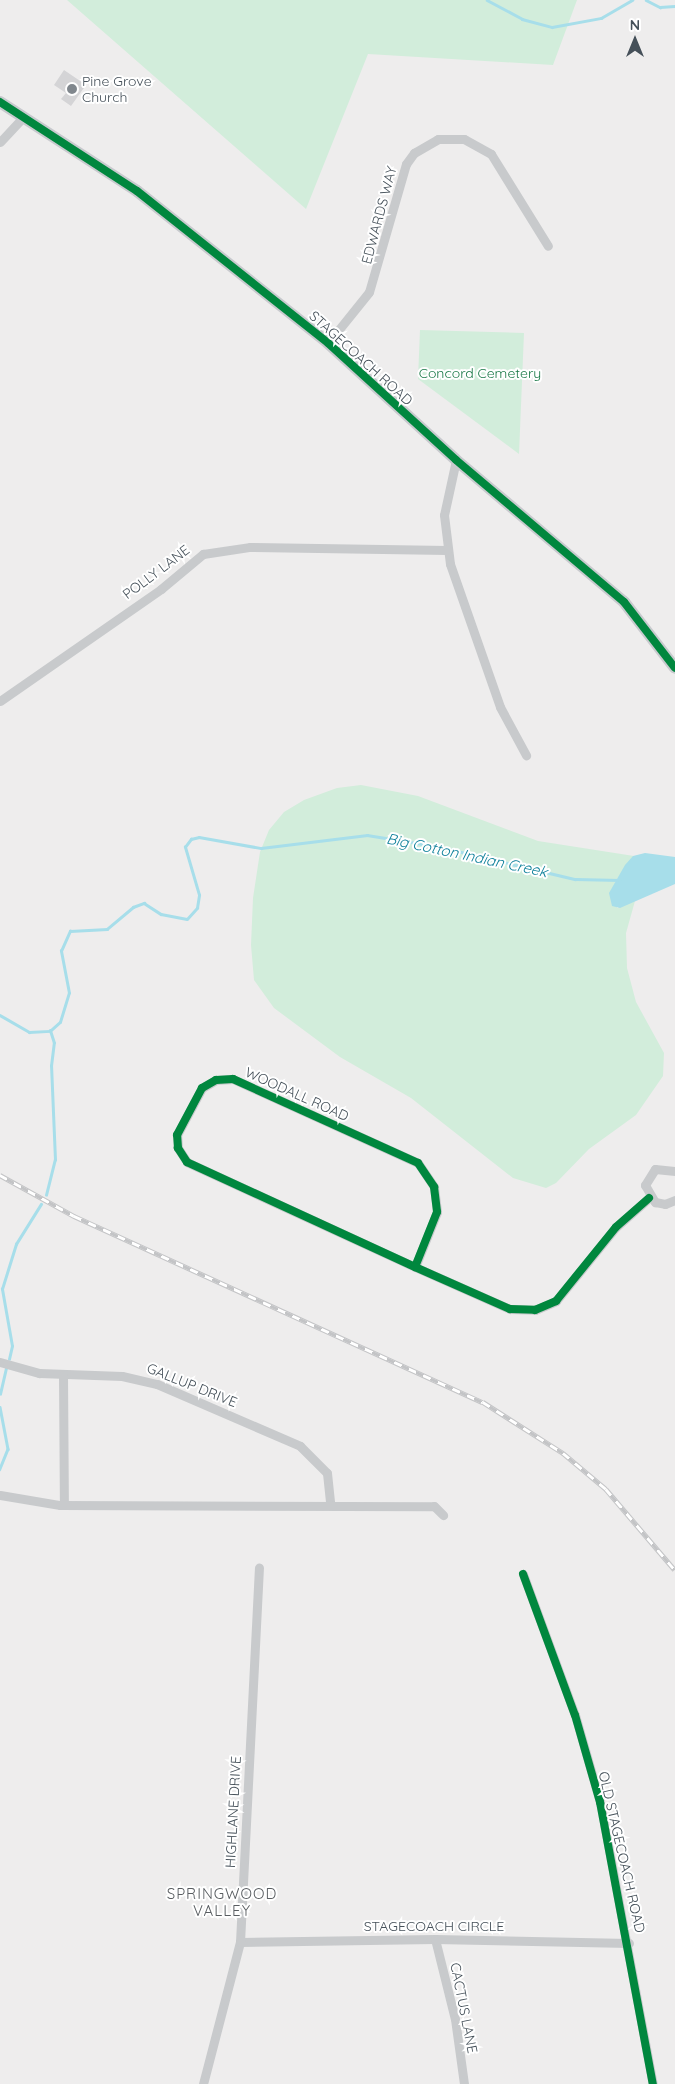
<!DOCTYPE html>
<style>
body{margin:0}
#map{position:relative;width:675px;height:2084px;overflow:hidden;background:#eeeded;font-family:Quicksand,sans-serif}
div>[style]{position:absolute}
.green>*{inset:0;background:#d2eddb}
.water>*{inset:0;background:#a7deea}
.stream>*{height:2.5px;margin:-1.25px;padding:0 1.25px;transform-origin:1.25px;border-radius:1.25px;background:#a7deea}
.building>*{inset:0;background:#d4d4d6}
.street>*{height:9px;margin:-4.5px;padding:0 4.5px;transform-origin:4.5px;border-radius:4.5px;background:#c8cacc}
.secondary>*{height:12px;margin:-6px;padding:0 6px;transform-origin:6px;border-radius:6px;background:#c8cace}
.rail>*{height:4.5px;margin-top:-2.25px;transform-origin:0;background:repeating-linear-gradient(90deg,#fff 0 8px,#c3c4c6 0 16px);box-sizing:border-box;border-block:1px solid #c3c4c6}
.cycleway>*{height:8px;margin:-4px;padding:0 4px;transform-origin:4px;border-radius:4px;background:#00873e}
.dots>*{width:14px;height:14px;translate:-50% -50%;box-sizing:border-box;border:2px solid #fff;border-radius:50%}
span{translate:-50% -50%;white-space:nowrap;text-align:center;line-height:1.15;-webkit-text-stroke:4px #fff;paint-order:stroke}
.poi-label{font-size:14px;color:#455059}
.left{translate:0 -50%;text-align:left}
.street-label{font-size:14px;color:#455059}
.park-label{font-size:14px;color:#187846}
.water-label{font-size:15px;color:#0f819b;font-style:italic}
.neighbourhood-label{font-size:15px;color:#595d61;letter-spacing:1px}
.north{position:absolute;left:610px;top:15px;width:50px;height:50px;-webkit-text-stroke:4px #fff;paint-order:stroke;rotate:0deg;font-size:14px;font-weight:700;line-height:20px;text-align:center;color:#455059}
.north::after{content:'';display:block;margin:auto;width:18px;height:22px;background:#455059;clip-path:polygon(50% 0,100% 100%,50% 72%,0 100%)}
</style>
<div id="map">
<div class="green">
<i style="clip-path:polygon(67px 0,577px 0,553px 65px,368px 54px,306px 209px)"></i>
<i style="clip-path:polygon(420px 330px,524px 333px,519px 454px,418px 379px)"></i>
<i style="clip-path:polygon(361px 785px,418px 796px,538px 841px,634px 856px,615px 882px,617px 908px,635px 901px,626px 933px,627px 968px,636px 1002px,664px 1053px,663px 1076px,636px 1115px,589px 1149px,556px 1183px,546px 1188px,513px 1178px,411px 1098px,340px 1057px,274px 1008px,254px 980px,251px 945px,253px 898px,260px 852px,269px 830px,284px 812px,304px 800px,337px 788px)"></i>
</div>
<div class="water">
<i style="clip-path:polygon(645px 853px,675px 857px,675px 884px,620px 908px,612px 906px,609px 893px,625px 865px,633px 856px)"></i>
</div>
<div class="stream">
<i style="left:487px;top:0;width:40px;rotate:28deg"></i>
<i style="left:522px;top:19px;width:31px;rotate:15deg"></i>
<i style="left:552px;top:27px;width:50px;rotate:-10.4deg"></i>
<i style="left:601px;top:18px;width:36px;rotate:-30deg"></i>
<i style="left:646px;top:0;width:16px;rotate:27deg"></i>
<i style="left:660px;top:7px;width:15px;rotate:-4deg"></i>
<i style="left:0;top:1015px;width:34px;rotate:30deg"></i>
<i style="left:29px;top:1032px;width:21px;rotate:-3deg"></i>
<i style="left:50px;top:1031px;width:13px;rotate:-42deg"></i>
<i style="left:60px;top:1022px;width:30px;rotate:-73deg"></i>
<i style="left:69px;top:993px;width:43px;rotate:-100.8deg"></i>
<i style="left:61px;top:951px;width:22px;rotate:-66deg"></i>
<i style="left:70px;top:931px;width:37px;rotate:-3deg"></i>
<i style="left:107px;top:929px;width:34px;rotate:-40deg"></i>
<i style="left:133px;top:907px;width:12px;rotate:-20deg"></i>
<i style="left:144px;top:903px;width:20px;rotate:33deg"></i>
<i style="left:161px;top:914px;width:26px;rotate:11deg"></i>
<i style="left:187px;top:919px;width:15px;rotate:-48deg"></i>
<i style="left:197px;top:908px;width:13px;rotate:-81deg"></i>
<i style="left:199px;top:895px;width:50px;rotate:-106.3deg"></i>
<i style="left:185px;top:847px;width:10px;rotate:-53deg"></i>
<i style="left:191px;top:839px;width:8px;rotate:-14deg"></i>
<i style="left:199px;top:837px;width:63px;rotate:10.1deg"></i>
<i style="left:261px;top:848px;width:107px;rotate:-7deg"></i>
<i style="left:367px;top:835px;width:70px;rotate:9.1deg"></i>
<i style="left:436px;top:846px;width:143px;rotate:13.4deg"></i>
<i style="left:575px;top:879px;width:45px;rotate:1.3deg"></i>
<i style="left:46px;top:1195px;width:36px;rotate:-76deg"></i>
<i style="left:55px;top:1160px;width:94px;rotate:-92.4deg"></i>
<i style="left:51px;top:1066px;width:23px;rotate:-83deg"></i>
<i style="left:54px;top:1043px;width:13px;rotate:-108deg"></i>
<i style="left:9px;top:1359px;width:13px;rotate:-77deg"></i>
<i style="left:12px;top:1346px;width:58px;rotate:-100deg"></i>
<i style="left:2px;top:1289px;width:47px;rotate:-72.7deg"></i>
<i style="left:16px;top:1244px;width:47px;rotate:-58deg"></i>
<i style="left:0;top:1394px;width:26px;rotate:-77deg"></i>
<i style="left:0;top:1407px;width:43px;rotate:79.2deg"></i>
<i style="left:8px;top:1449px;width:22px;rotate:112deg"></i>
</div>
<div class="building">
<i style="clip-path:polygon(64px 70px,86px 85px,71px 106px,61px 99px,66px 93px,54px 85px)"></i>
</div>
<div class="street">
<i style="left:0;top:142px;width:34px;rotate:-47deg"></i>
<i style="left:328px;top:343px;width:65px;rotate:-51.2deg"></i>
<i style="left:369px;top:292px;width:133px;rotate:-73.9deg"></i>
<i style="left:406px;top:164px;width:14px;rotate:-54deg"></i>
<i style="left:414px;top:153px;width:28px;rotate:-30deg"></i>
<i style="left:438px;top:139px;width:26px"></i>
<i style="left:464px;top:139px;width:31px;rotate:29deg"></i>
<i style="left:491px;top:154px;width:108px;rotate:58.2deg"></i>
<i style="left:456px;top:460px;width:56px;rotate:102.3deg"></i>
<i style="left:444px;top:515px;width:49px;rotate:83deg"></i>
<i style="left:450px;top:564px;width:151px;rotate:70.7deg"></i>
<i style="left:500px;top:707px;width:55px;rotate:61.6deg"></i>
<i style="left:0;top:701px;width:196px;rotate:-34.8deg"></i>
<i style="left:161px;top:589px;width:55px;rotate:-39.8deg"></i>
<i style="left:203px;top:554px;width:48px;rotate:-8.5deg"></i>
<i style="left:250px;top:547px;width:197px;rotate:0.9deg"></i>
<i style="left:675px;top:1171px;width:20px;rotate:-174deg"></i>
<i style="left:655px;top:1169px;width:19px;rotate:122deg"></i>
<i style="left:645px;top:1185px;width:20px;rotate:60deg"></i>
<i style="left:655px;top:1202px;width:10px;rotate:11deg"></i>
<i style="left:665px;top:1204px;width:11px;rotate:-22deg"></i>
<i style="left:415px;top:1267px;width:251px;rotate:-155.3deg"></i>
<i style="left:187px;top:1162px;width:17px;rotate:-123deg"></i>
<i style="left:178px;top:1148px;width:13px;rotate:-94deg"></i>
<i style="left:177px;top:1135px;width:53px;rotate:-62deg"></i>
<i style="left:202px;top:1088px;width:16px;rotate:-30deg"></i>
<i style="left:216px;top:1080px;width:17px;rotate:-3deg"></i>
<i style="left:233px;top:1079px;width:203px;rotate:24.4deg"></i>
<i style="left:418px;top:1163px;width:29px;rotate:56deg"></i>
<i style="left:434px;top:1187px;width:25px;rotate:83deg"></i>
<i style="left:437px;top:1212px;width:59px;rotate:111.8deg"></i>
<i style="left:415px;top:1267px;width:104px;rotate:23.9deg"></i>
<i style="left:510px;top:1309px;width:25px;rotate:2deg"></i>
<i style="left:535px;top:1310px;width:23px;rotate:-23deg"></i>
<i style="left:556px;top:1301px;width:95px;rotate:-51deg"></i>
<i style="left:616px;top:1227px;width:44px;rotate:-41.3deg"></i>
<i style="left:0;top:1362px;width:41px;rotate:15.8deg"></i>
<i style="left:39px;top:1373px;width:83px;rotate:2.1deg"></i>
<i style="left:122px;top:1376px;width:36px;rotate:13deg"></i>
<i style="left:157px;top:1384px;width:156px;rotate:23.4deg"></i>
<i style="left:300px;top:1446px;width:38px;rotate:45deg"></i>
<i style="left:327px;top:1473px;width:31px;rotate:84deg"></i>
<i style="left:63px;top:1375px;width:130px;rotate:89.6deg"></i>
<i style="left:0;top:1495px;width:61px;rotate:9.5deg"></i>
<i style="left:60px;top:1505px;width:374px;rotate:0.2deg"></i>
<i style="left:434px;top:1506px;width:13px;rotate:45deg"></i>
<i style="left:523px;top:1574px;width:150px;rotate:69.8deg"></i>
<i style="left:575px;top:1715px;width:91px;rotate:74deg"></i>
<i style="left:600px;top:1802px;width:287px;rotate:79.4deg"></i>
<i style="left:435px;top:1939px;width:82px;rotate:76deg"></i>
<i style="left:455px;top:2019px;width:66px;rotate:82.1deg"></i>
<i style="left:240px;top:1942px;width:195px;rotate:-0.9deg"></i>
<i style="left:435px;top:1939px;width:194px;rotate:1.2deg"></i>
<i style="left:203px;top:2084px;width:147px;rotate:-75.4deg"></i>
<i style="left:240px;top:1942px;width:375px;rotate:-87.1deg"></i>
</div>
<div class="secondary">
<i style="left:0;top:102px;width:163px;rotate:33deg"></i>
<i style="left:137px;top:191px;width:244px;rotate:38.5deg"></i>
<i style="left:328px;top:343px;width:173px;rotate:42.4deg"></i>
<i style="left:456px;top:460px;width:220px;rotate:40.2deg"></i>
<i style="left:624px;top:602px;width:83px;rotate:52.3deg"></i>
</div>
<div class="rail">
<i style="left:0;top:1175px;width:85px;rotate:29deg"></i>
<i style="left:74px;top:1216px;width:449px;rotate:24.5deg"></i>
<i style="left:483px;top:1402px;width:95px;rotate:32.5deg"></i>
<i style="left:563px;top:1453px;width:56px;rotate:39.9deg"></i>
<i style="left:606px;top:1489px;width:106px;rotate:49.6deg"></i>
</div>
<div class="cycleway">
<i style="left:0;top:102px;width:163px;rotate:33deg"></i>
<i style="left:137px;top:191px;width:244px;rotate:38.5deg"></i>
<i style="left:328px;top:343px;width:173px;rotate:42.4deg"></i>
<i style="left:456px;top:460px;width:220px;rotate:40.2deg"></i>
<i style="left:624px;top:602px;width:83px;rotate:52.3deg"></i>
<i style="left:415px;top:1267px;width:251px;rotate:-155.3deg"></i>
<i style="left:187px;top:1162px;width:17px;rotate:-123deg"></i>
<i style="left:178px;top:1148px;width:13px;rotate:-94deg"></i>
<i style="left:177px;top:1135px;width:53px;rotate:-62deg"></i>
<i style="left:202px;top:1088px;width:16px;rotate:-30deg"></i>
<i style="left:216px;top:1080px;width:17px;rotate:-3deg"></i>
<i style="left:233px;top:1079px;width:203px;rotate:24.4deg"></i>
<i style="left:418px;top:1163px;width:29px;rotate:56deg"></i>
<i style="left:434px;top:1187px;width:25px;rotate:83deg"></i>
<i style="left:437px;top:1212px;width:59px;rotate:111.8deg"></i>
<i style="left:415px;top:1267px;width:104px;rotate:23.9deg"></i>
<i style="left:510px;top:1309px;width:25px;rotate:2deg"></i>
<i style="left:535px;top:1310px;width:23px;rotate:-23deg"></i>
<i style="left:556px;top:1301px;width:95px;rotate:-51deg"></i>
<i style="left:616px;top:1227px;width:44px;rotate:-41.3deg"></i>
<i style="left:523px;top:1574px;width:150px;rotate:69.8deg"></i>
<i style="left:575px;top:1715px;width:91px;rotate:74deg"></i>
<i style="left:600px;top:1802px;width:287px;rotate:79.4deg"></i>
</div>
<div class="dots">
<i style="left:72px;top:89px;background:#80878d"></i>
</div>
<div class="poi-label">
<span class="left" style="left:82px;top:89px">Pine Grove<br>Church</span>
</div>
<div class="street-label">
<span style="left:379px;top:215px;rotate:-75deg">EDWARDS WAY</span>
<span style="left:361px;top:358px;rotate:42deg">STAGECOACH ROAD</span>
<span style="left:156px;top:572px;rotate:-37deg">POLLY LANE</span>
<span style="left:297px;top:1094px;rotate:24deg">WOODALL ROAD</span>
<span style="left:192px;top:1385px;rotate:22deg">GALLUP DRIVE</span>
<span style="left:233px;top:1812px;rotate:-87deg">HIGHLANE DRIVE</span>
<span style="left:622px;top:1852px;rotate:77deg">OLD STAGECOACH ROAD</span>
<span style="left:434px;top:1926px">STAGECOACH CIRCLE</span>
<span style="left:464px;top:2008px;rotate:79deg">CACTUS LANE</span>
</div>
<div class="park-label">
<span style="left:480px;top:373px">Concord Cemetery</span>
</div>
<div class="water-label">
<span style="left:467px;top:855px;rotate:12deg">Big Cotton Indian Creek</span>
</div>
<div class="neighbourhood-label">
<span style="left:222px;top:1902px">SPRINGWOOD<br>VALLEY</span>
</div>
<div class="north">N</div>
</div>
